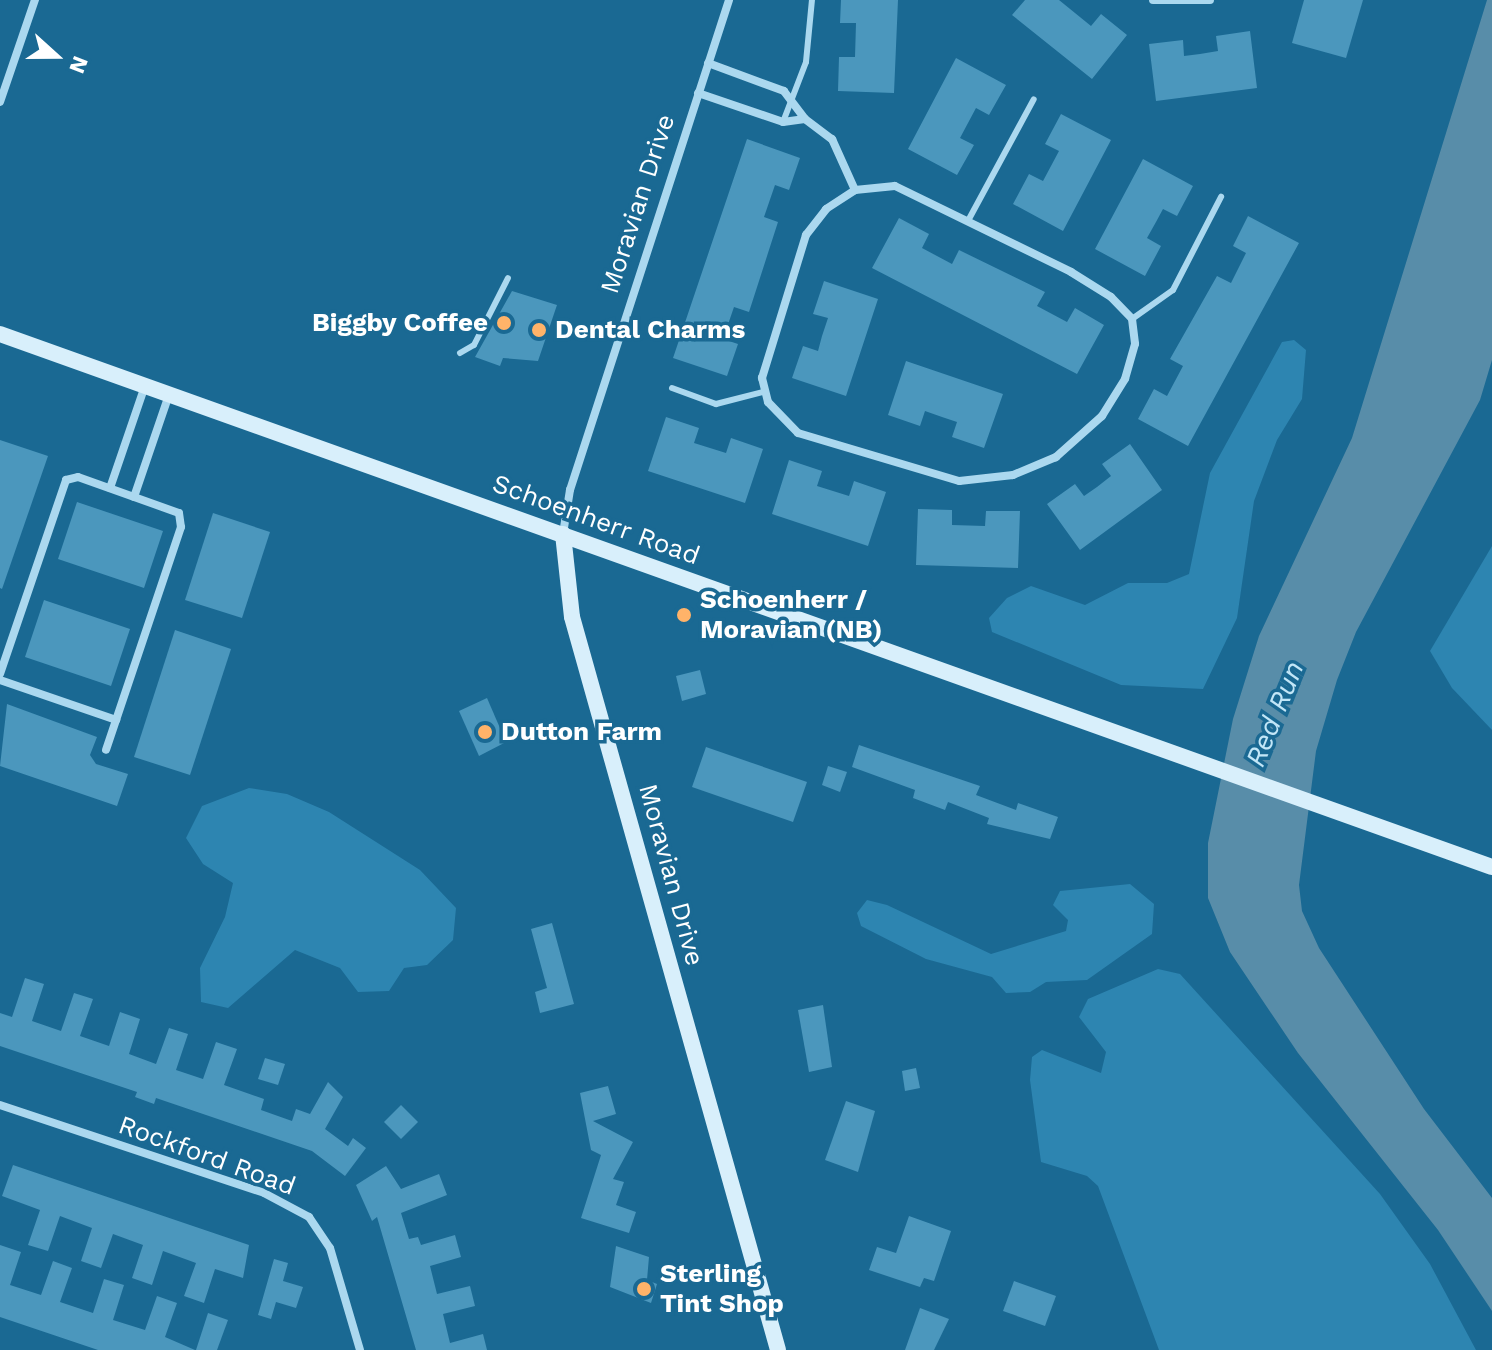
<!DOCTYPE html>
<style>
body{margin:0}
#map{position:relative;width:1492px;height:1350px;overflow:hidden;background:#1a6993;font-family:"Work Sans",sans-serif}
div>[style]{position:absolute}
.green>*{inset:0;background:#2d85b1}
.water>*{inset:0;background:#588da9}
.building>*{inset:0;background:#4b97bd}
.lane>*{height:6px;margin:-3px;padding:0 3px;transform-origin:3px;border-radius:3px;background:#abd8ef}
.street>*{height:8px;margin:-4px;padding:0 4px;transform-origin:4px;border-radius:4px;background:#abd8ef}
.secondary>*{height:16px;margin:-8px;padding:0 8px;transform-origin:8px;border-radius:8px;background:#d8effb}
.dots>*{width:22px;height:22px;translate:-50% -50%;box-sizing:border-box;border:4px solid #1a6993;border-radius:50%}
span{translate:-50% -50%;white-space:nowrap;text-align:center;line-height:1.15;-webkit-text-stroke:7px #1a6993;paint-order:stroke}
.street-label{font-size:26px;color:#fff}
.poi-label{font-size:26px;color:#fff;font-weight:700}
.right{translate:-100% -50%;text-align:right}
.left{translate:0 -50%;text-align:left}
.water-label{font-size:28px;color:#c2e6f7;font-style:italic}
.north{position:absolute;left:16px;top:16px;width:80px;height:80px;-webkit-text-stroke:6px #1a6993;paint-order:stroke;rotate:111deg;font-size:22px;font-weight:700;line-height:32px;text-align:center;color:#fff}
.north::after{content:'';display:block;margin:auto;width:28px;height:36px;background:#fff;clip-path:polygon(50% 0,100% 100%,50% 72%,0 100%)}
</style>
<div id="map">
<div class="green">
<i style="clip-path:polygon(1294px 340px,1306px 350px,1302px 399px,1277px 440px,1254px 501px,1237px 618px,1203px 689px,1121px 685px,992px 632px,989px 618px,1007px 598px,1031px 586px,1085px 605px,1128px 583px,1167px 583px,1189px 574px,1210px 473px,1282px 342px)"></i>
<i style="clip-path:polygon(1492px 546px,1492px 730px,1452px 688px,1430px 651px)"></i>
<i style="clip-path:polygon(249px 788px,287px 794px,329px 812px,420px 870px,456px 908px,453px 940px,427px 965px,404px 968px,389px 991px,358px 992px,340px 968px,295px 950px,228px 1008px,201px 1002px,200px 968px,225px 917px,233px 883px,203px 864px,186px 838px,202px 806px)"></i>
<i style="clip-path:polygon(1130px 884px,1154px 904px,1152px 934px,1087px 980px,1046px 982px,1030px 992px,1006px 993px,992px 977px,926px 959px,861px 926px,857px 913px,867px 900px,887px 905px,991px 954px,1066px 931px,1068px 920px,1053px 905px,1060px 891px)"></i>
<i style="clip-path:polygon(1158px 969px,1180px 974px,1380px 1194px,1430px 1264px,1476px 1350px,1159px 1350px,1098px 1186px,1087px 1176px,1041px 1162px,1030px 1080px,1032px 1057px,1042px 1050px,1101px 1073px,1106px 1052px,1079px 1017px,1088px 999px)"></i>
</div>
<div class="water">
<i style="clip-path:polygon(1487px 0,1492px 0,1492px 360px,1480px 400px,1356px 632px,1337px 680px,1316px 751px,1299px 885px,1302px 911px,1319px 948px,1424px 1109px,1492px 1198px,1492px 1311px,1438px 1230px,1298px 1053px,1230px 952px,1208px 898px,1208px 843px,1233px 719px,1259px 636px,1352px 438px)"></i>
</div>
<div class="building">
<i style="clip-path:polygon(841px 0,898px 0,894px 93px,838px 91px,839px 57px,855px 57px,856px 23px,840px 23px)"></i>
<i style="clip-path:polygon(1025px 0,1059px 0,1091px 26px,1101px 14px,1127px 35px,1092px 79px,1012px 15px)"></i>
<i style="clip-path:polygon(1304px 0,1363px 0,1346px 58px,1292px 43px)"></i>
<i style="clip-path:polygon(1250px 31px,1257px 88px,1156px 101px,1149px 44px,1183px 40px,1184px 56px,1200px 54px,1218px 51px,1216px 36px)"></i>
<i style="clip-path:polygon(956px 58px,1006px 85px,989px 115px,976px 108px,960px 138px,974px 145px,957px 175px,908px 149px)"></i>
<i style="clip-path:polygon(1061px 114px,1111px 140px,1063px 231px,1013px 204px,1029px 174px,1043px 181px,1059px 151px,1045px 144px)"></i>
<i style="clip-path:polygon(747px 139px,800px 158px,789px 190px,775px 185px,764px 217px,778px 222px,749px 312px,734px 307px,723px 339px,738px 344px,727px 376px,673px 358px)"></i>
<i style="clip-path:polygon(1143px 159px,1193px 186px,1177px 216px,1163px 209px,1156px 222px,1147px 238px,1161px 246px,1145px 276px,1095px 249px)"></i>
<i style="clip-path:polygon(1248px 216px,1299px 243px,1188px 446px,1138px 419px,1154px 389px,1167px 396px,1183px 366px,1170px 359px,1217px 276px,1231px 283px,1246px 253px,1233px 246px)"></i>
<i style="clip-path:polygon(899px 218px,929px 234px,922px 248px,952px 264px,959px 250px,1045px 292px,1037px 306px,1067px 322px,1075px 308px,1104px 325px,1077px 374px,872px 268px)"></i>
<i style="clip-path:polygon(824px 281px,878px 299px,846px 396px,792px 378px,803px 346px,818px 351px,822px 336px,828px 318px,813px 314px)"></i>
<i style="clip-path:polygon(512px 291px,557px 305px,538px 361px,503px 358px,500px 366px,475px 357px)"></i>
<i style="clip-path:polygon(906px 361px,1003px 394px,984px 448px,952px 437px,957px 422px,942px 417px,925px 411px,920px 426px,888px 415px)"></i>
<i style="clip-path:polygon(666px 417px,699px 428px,694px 443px,726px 453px,731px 438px,763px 449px,745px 503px,648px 471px)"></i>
<i style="clip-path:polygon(0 440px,48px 456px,2px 589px,0 588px)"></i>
<i style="clip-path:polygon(1130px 444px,1162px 490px,1080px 550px,1047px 504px,1075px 484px,1084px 496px,1097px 487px,1111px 476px,1102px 464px)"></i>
<i style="clip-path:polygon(789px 460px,822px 471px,817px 486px,849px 496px,854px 481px,886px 492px,868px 546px,772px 514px)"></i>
<i style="clip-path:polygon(77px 502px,163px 531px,144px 588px,58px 559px)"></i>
<i style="clip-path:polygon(918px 509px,952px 510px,952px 525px,985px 526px,986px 511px,1020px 511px,1018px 568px,916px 565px)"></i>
<i style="clip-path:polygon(213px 513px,270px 532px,242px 618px,185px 600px)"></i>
<i style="clip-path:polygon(44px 600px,130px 629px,111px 686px,25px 657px)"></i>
<i style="clip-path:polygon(175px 630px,231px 649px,190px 775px,134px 757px)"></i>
<i style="clip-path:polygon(700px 670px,706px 694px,682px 701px,676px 676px)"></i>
<i style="clip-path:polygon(487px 698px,506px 742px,479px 756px,459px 711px)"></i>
<i style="clip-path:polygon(7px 704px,97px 737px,90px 755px,96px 764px,128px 774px,117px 806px,0 766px)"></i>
<i style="clip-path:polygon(859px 745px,980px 786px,976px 795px,1016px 810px,1018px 803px,1058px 817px,1050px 839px,987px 824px,989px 818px,948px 802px,945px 810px,913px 798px,915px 790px,852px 767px)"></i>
<i style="clip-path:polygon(706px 747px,807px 782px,793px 822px,692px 787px)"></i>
<i style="clip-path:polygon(828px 766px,847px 772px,840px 792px,822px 785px)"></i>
<i style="clip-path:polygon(552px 923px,574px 1004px,540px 1013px,535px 992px,547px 988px,531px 929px)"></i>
<i style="clip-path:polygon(25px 978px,44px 984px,32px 1021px,61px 1031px,74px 993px,93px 999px,80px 1036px,109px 1046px,120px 1012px,140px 1019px,129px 1054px,156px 1064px,169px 1028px,188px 1034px,176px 1070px,203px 1079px,216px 1042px,237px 1049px,224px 1085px,264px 1099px,261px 1110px,292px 1121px,296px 1109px,310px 1114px,328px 1082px,343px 1097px,325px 1129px,348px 1146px,353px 1138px,366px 1148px,345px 1176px,312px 1151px,156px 1098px,154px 1104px,135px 1097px,137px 1092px,0 1046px,0 1013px,12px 1017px)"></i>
<i style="clip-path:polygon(823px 1005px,832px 1067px,809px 1072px,798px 1010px)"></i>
<i style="clip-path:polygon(265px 1058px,285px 1064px,278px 1085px,258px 1079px)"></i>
<i style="clip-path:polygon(916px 1068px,920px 1088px,905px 1091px,902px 1071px)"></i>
<i style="clip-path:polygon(608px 1086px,616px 1114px,593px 1121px,633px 1142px,613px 1179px,624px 1182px,616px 1205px,636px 1212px,629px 1233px,581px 1218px,601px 1155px,591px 1150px,580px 1093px)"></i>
<i style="clip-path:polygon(846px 1101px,875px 1111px,858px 1172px,825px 1160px)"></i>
<i style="clip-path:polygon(401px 1105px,418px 1122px,401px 1139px,384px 1122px)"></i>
<i style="clip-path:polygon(13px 1165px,249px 1245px,243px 1278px,215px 1269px,204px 1303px,184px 1296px,196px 1263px,163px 1251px,152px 1285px,132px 1278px,143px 1245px,113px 1234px,101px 1268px,81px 1261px,92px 1228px,60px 1216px,48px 1251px,28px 1245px,40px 1210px,2px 1196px)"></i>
<i style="clip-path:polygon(386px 1166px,401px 1189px,439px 1174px,447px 1195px,401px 1213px,409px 1239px,418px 1237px,421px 1245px,455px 1235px,461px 1257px,430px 1266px,437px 1294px,470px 1286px,475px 1306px,443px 1314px,450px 1343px,483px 1334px,487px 1350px,416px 1350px,377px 1217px,372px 1221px,356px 1185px)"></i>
<i style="clip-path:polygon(909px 1216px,951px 1231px,934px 1281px,924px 1278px,920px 1287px,869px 1270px,877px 1247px,896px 1253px)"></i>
<i style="clip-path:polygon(0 1245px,21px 1252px,10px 1285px,41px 1295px,53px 1261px,72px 1268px,60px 1302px,93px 1313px,104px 1279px,124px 1285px,113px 1320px,145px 1330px,157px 1296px,177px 1303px,165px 1337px,195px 1350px,98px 1350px,0 1317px)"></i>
<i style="clip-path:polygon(616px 1246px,649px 1257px,647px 1280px,657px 1284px,651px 1303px,610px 1287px)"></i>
<i style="clip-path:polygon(274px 1259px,288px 1263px,283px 1281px,303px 1287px,296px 1308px,276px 1302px,271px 1319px,258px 1315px)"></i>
<i style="clip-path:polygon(1014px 1281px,1056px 1296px,1045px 1326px,1003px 1311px)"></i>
<i style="clip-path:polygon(920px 1308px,949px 1319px,934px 1350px,905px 1350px)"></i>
<i style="clip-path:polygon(208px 1313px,228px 1320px,217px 1350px,196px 1350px)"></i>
</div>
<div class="lane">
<i style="left:783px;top:122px;width:64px;rotate:-69deg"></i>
<i style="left:806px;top:62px;width:62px;rotate:-84.5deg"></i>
<i style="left:969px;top:219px;width:136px;rotate:-61.6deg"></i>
<i style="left:1132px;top:319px;width:50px;rotate:-35.3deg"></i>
<i style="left:1173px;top:290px;width:105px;rotate:-62.7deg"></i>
<i style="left:460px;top:353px;width:16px;rotate:-30deg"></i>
<i style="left:474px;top:345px;width:75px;rotate:-63.1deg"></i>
<i style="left:672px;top:388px;width:47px;rotate:20deg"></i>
<i style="left:716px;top:404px;width:49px;rotate:-14.3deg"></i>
</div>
<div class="street">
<i style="left:1153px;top:0;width:57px"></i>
<i style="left:698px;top:93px;width:90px;rotate:18.8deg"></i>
<i style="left:783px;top:122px;width:22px;rotate:-8deg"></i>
<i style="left:805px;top:119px;width:35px;rotate:-127deg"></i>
<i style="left:784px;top:91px;width:81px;rotate:-159.8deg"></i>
<i style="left:0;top:102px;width:108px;rotate:-71.1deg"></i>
<i style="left:805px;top:119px;width:34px;rotate:37deg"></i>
<i style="left:832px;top:139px;width:56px;rotate:65.7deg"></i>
<i style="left:895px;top:186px;width:196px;rotate:26deg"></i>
<i style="left:1071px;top:272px;width:47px;rotate:32deg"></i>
<i style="left:1111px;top:297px;width:30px;rotate:46deg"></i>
<i style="left:1132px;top:319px;width:25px;rotate:83deg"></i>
<i style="left:1135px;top:344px;width:36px;rotate:106deg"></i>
<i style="left:1125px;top:379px;width:44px;rotate:121.9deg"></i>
<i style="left:1102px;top:416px;width:62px;rotate:138.3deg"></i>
<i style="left:1056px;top:457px;width:47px;rotate:157.3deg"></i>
<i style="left:1013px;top:475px;width:54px;rotate:173.7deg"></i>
<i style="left:959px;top:481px;width:168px;rotate:-163.4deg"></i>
<i style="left:798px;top:433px;width:43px;rotate:-134.1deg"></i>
<i style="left:768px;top:402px;width:25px;rotate:-104deg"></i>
<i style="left:762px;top:378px;width:150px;rotate:-72.9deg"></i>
<i style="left:806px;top:235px;width:33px;rotate:-52deg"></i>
<i style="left:826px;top:209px;width:35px;rotate:-33deg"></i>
<i style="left:855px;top:190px;width:40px;rotate:-5.7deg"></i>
<i style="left:110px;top:488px;width:108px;rotate:-71.1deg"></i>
<i style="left:134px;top:497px;width:108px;rotate:-71.1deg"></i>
<i style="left:563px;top:534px;width:45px;rotate:-81deg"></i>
<i style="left:570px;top:490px;width:515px;rotate:-72.02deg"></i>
<i style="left:0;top:674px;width:205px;rotate:-71.2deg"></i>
<i style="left:66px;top:480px;width:12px;rotate:-14deg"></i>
<i style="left:78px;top:477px;width:107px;rotate:19.6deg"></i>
<i style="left:179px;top:513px;width:14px;rotate:82deg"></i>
<i style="left:181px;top:527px;width:235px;rotate:108.6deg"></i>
<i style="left:0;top:680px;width:123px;rotate:19deg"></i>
<i style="left:0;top:1105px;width:278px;rotate:18.4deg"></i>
<i style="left:264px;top:1193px;width:51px;rotate:28.1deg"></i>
<i style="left:309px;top:1217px;width:37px;rotate:56deg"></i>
<i style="left:330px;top:1248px;width:106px;rotate:73.6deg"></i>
</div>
<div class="secondary">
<i style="left:0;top:334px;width:1584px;rotate:19.66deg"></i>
<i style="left:563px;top:534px;width:83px;rotate:83.8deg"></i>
<i style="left:572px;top:617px;width:761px;rotate:74.3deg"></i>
</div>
<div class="dots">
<i style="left:504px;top:323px;background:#ffb369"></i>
<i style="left:539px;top:330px;background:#ffb369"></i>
<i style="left:684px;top:615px;background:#ffb369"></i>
<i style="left:485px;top:732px;background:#ffb369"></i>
<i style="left:644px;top:1289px;background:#ffb369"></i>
</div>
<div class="street-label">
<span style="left:638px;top:204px;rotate:-72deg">Moravian Drive</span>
<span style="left:596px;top:520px;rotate:20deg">Schoenherr Road</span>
<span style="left:671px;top:875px;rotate:75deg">Moravian Drive</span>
<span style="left:207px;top:1156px;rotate:20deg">Rockford Road</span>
</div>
<div class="poi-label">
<span class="right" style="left:488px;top:323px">Biggby Coffee</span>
<span class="left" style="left:555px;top:330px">Dental Charms</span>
<span class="left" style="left:700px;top:615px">Schoenherr /<br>Moravian (NB)</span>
<span class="left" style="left:501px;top:732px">Dutton Farm</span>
<span class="left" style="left:660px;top:1289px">Sterling<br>Tint Shop</span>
</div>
<div class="water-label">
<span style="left:1275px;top:714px;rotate:-68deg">Red Run</span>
</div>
<div class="north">N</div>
</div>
